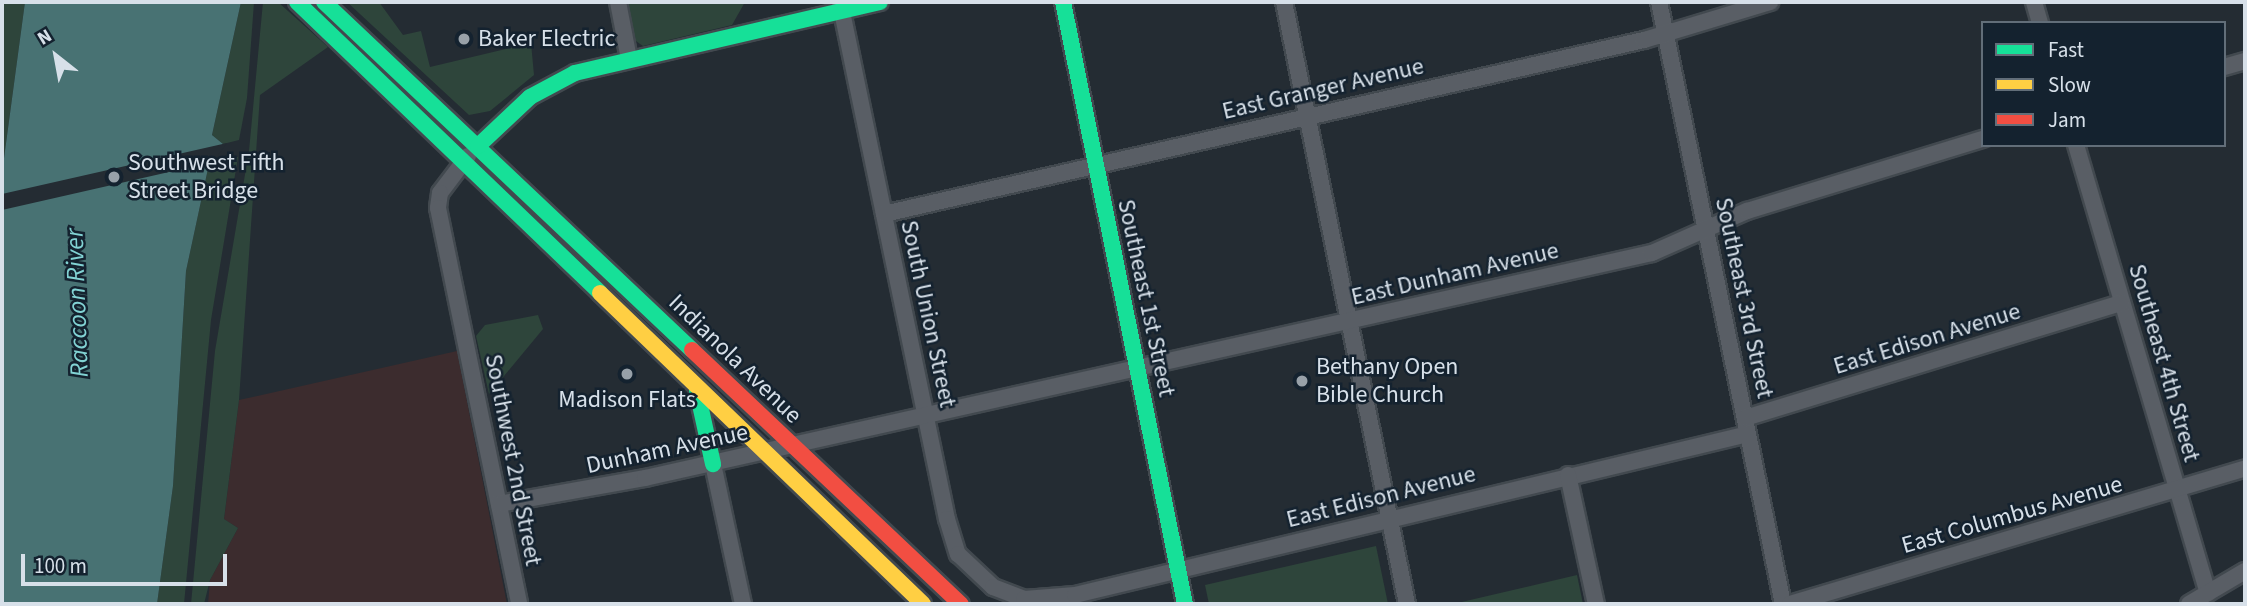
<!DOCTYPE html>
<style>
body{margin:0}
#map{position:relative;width:2247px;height:606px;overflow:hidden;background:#242c33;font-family:"Source Sans 3",sans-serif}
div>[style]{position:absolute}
.industrial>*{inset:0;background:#3c2c2e}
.green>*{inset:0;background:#2e453b}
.water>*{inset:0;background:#487273}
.pier>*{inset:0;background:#242c33}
.roads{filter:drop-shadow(2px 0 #42494f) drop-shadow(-2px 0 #42494f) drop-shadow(0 2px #42494f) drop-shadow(0 -2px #42494f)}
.street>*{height:16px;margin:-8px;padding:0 8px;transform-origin:8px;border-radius:8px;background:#595e65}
.fast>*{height:16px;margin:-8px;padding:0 8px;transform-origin:8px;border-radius:8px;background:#16e098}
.slow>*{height:16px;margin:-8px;padding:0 8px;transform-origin:8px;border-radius:8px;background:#ffcf43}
.jam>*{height:16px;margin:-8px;padding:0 8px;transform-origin:8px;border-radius:8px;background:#f24e42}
.dots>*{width:19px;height:19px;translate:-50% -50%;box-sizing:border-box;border:4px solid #14222f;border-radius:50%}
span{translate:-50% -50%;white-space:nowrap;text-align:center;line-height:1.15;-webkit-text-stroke:5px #14222f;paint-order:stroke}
.poi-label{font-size:24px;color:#d7e0e9}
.left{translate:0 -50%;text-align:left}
.street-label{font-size:24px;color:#d7e0e9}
.water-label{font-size:26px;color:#82d3d4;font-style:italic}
.frame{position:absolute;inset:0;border:4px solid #d7e0e9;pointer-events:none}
.legend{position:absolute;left:1981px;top:21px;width:245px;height:126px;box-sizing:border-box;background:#14222f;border:2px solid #626e79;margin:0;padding:9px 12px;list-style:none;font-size:21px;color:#d7e0e9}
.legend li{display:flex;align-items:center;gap:14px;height:35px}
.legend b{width:35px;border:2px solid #626e79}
.north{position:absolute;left:21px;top:21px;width:70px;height:70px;-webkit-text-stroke:5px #14222f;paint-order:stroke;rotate:329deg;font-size:19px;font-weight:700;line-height:28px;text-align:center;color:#d7e0e9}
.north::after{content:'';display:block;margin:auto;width:24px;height:32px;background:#d7e0e9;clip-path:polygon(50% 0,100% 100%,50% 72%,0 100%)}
.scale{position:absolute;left:21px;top:554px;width:206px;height:32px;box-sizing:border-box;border:4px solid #d7e0e9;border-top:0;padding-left:9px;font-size:21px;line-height:24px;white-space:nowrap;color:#d7e0e9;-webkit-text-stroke:5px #14222f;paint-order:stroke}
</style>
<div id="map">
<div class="industrial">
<i style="clip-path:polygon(457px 351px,507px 604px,208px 604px,210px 580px,238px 528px,224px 519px,239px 400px)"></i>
</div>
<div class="green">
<i style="clip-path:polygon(2px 2px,25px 2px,2px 173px)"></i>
<i style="clip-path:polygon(241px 2px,254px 2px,247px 98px,239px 140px,223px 144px,212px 135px)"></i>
<i style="clip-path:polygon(263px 2px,278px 2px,328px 47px,260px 95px,239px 400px,224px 519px,238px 528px,210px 580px,204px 604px,191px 604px,215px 351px,249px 151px)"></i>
<i style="clip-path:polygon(347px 2px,379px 2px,403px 35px,421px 31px,430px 67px,531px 43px,534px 75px,490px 111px,469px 115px)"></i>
<i style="clip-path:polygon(625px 2px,745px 2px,732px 25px,643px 46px,633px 39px)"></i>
<i style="clip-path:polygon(238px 157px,211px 320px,184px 604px,157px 604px,173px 486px,186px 271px,209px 164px)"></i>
<i style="clip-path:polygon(538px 315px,543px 329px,489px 394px,476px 336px,485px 325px)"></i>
<i style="clip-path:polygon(1376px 546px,1388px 604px,1209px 604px,1205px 585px)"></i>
<i style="clip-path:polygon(1577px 575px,1583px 604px,1453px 604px)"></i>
</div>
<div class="water">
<i style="clip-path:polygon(25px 2px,241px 2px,212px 135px,223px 144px,209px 164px,186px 271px,173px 486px,157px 604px,2px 604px,2px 173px)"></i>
</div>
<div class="pier">
<i style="clip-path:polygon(227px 143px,213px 162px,2px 210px,2px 194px)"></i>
</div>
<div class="roads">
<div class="street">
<i style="left:618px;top:2px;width:58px;rotate:79.1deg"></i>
<i style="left:840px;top:2px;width:528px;rotate:78.31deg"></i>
<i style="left:947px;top:519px;width:37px;rotate:73deg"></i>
<i style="left:958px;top:554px;width:48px;rotate:43.3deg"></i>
<i style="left:993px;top:587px;width:33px;rotate:21deg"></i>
<i style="left:1024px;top:599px;width:51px;rotate:-4.5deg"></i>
<i style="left:1075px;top:595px;width:692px;rotate:-13.45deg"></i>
<i style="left:1284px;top:2px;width:614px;rotate:78.45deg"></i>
<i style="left:1659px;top:2px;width:615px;rotate:78.36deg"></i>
<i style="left:2034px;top:2px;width:22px;rotate:74deg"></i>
<i style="left:2224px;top:67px;width:22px;rotate:-16deg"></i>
<i style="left:2076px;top:145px;width:467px;rotate:73.6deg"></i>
<i style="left:468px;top:156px;width:46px;rotate:127.1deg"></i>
<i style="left:440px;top:193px;width:15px;rotate:98deg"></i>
<i style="left:438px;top:208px;width:404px;rotate:78.4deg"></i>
<i style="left:884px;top:214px;width:780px;rotate:-12.9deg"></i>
<i style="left:1644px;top:40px;width:132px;rotate:-16.8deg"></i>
<i style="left:1745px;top:418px;width:394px;rotate:-17deg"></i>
<i style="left:713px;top:464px;width:143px;rotate:77.9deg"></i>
<i style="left:1568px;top:475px;width:132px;rotate:77.8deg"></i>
<i style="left:499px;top:504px;width:148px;rotate:-10.1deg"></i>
<i style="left:645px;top:478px;width:1032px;rotate:-12.6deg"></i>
<i style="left:1652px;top:253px;width:104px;rotate:-23.9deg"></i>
<i style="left:1747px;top:211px;width:247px;rotate:-17deg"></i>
<i style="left:1790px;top:604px;width:475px;rotate:-16.6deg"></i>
<i style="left:2189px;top:604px;width:65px;rotate:-30.5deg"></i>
</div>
<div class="fast">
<i style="left:297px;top:2px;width:420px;rotate:43.8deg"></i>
<i style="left:324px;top:2px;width:506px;rotate:43.4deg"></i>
<i style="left:1063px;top:2px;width:614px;rotate:78.54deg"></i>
<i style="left:478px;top:146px;width:71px;rotate:-43.3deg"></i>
<i style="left:530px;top:97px;width:51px;rotate:-28.1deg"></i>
<i style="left:575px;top:73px;width:313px;rotate:-13.1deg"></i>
<i style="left:697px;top:391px;width:75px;rotate:77.6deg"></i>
</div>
<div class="slow">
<i style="left:600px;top:293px;width:448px;rotate:43.9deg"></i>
</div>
<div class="jam">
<i style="left:692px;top:350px;width:370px;rotate:43.4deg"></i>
</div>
</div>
<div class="dots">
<i style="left:464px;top:39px;background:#98a1a9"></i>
<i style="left:114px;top:177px;background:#98a1a9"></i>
<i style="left:627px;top:374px;background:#98a1a9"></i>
<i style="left:1302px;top:381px;background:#98a1a9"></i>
</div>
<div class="poi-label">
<span class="left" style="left:478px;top:39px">Baker Electric</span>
<span class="left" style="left:128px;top:177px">Southwest Fifth<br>Street Bridge</span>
<span class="left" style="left:1316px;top:381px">Bethany Open<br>Bible Church</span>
<span style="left:627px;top:400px">Madison Flats</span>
</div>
<div class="street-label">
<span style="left:1323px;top:89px;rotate:-13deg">East Granger Avenue</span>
<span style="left:1455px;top:274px;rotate:-13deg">East Dunham Avenue</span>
<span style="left:1146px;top:298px;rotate:78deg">Southeast 1st Street</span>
<span style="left:1744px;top:298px;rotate:78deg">Southeast 3rd Street</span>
<span style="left:928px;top:314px;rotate:78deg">South Union Street</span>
<span style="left:1927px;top:339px;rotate:-17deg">East Edison Avenue</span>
<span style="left:735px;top:359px;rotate:44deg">Indianola Avenue</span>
<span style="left:2164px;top:363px;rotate:74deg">Southeast 4th Street</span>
<span style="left:667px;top:449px;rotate:-12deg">Dunham Avenue</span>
<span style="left:513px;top:460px;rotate:79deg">Southwest 2nd Street</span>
<span style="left:1381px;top:497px;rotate:-14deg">East Edison Avenue</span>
<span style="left:2012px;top:515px;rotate:-16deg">East Columbus Avenue</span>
</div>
<div class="water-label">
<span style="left:77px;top:303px;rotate:-92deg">Raccoon River</span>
</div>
<div class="frame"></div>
<ul class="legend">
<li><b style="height:9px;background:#16e098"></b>Fast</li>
<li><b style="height:9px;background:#ffcf43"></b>Slow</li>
<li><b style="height:9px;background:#f24e42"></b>Jam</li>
</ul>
<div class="north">N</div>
<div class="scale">100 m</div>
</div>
